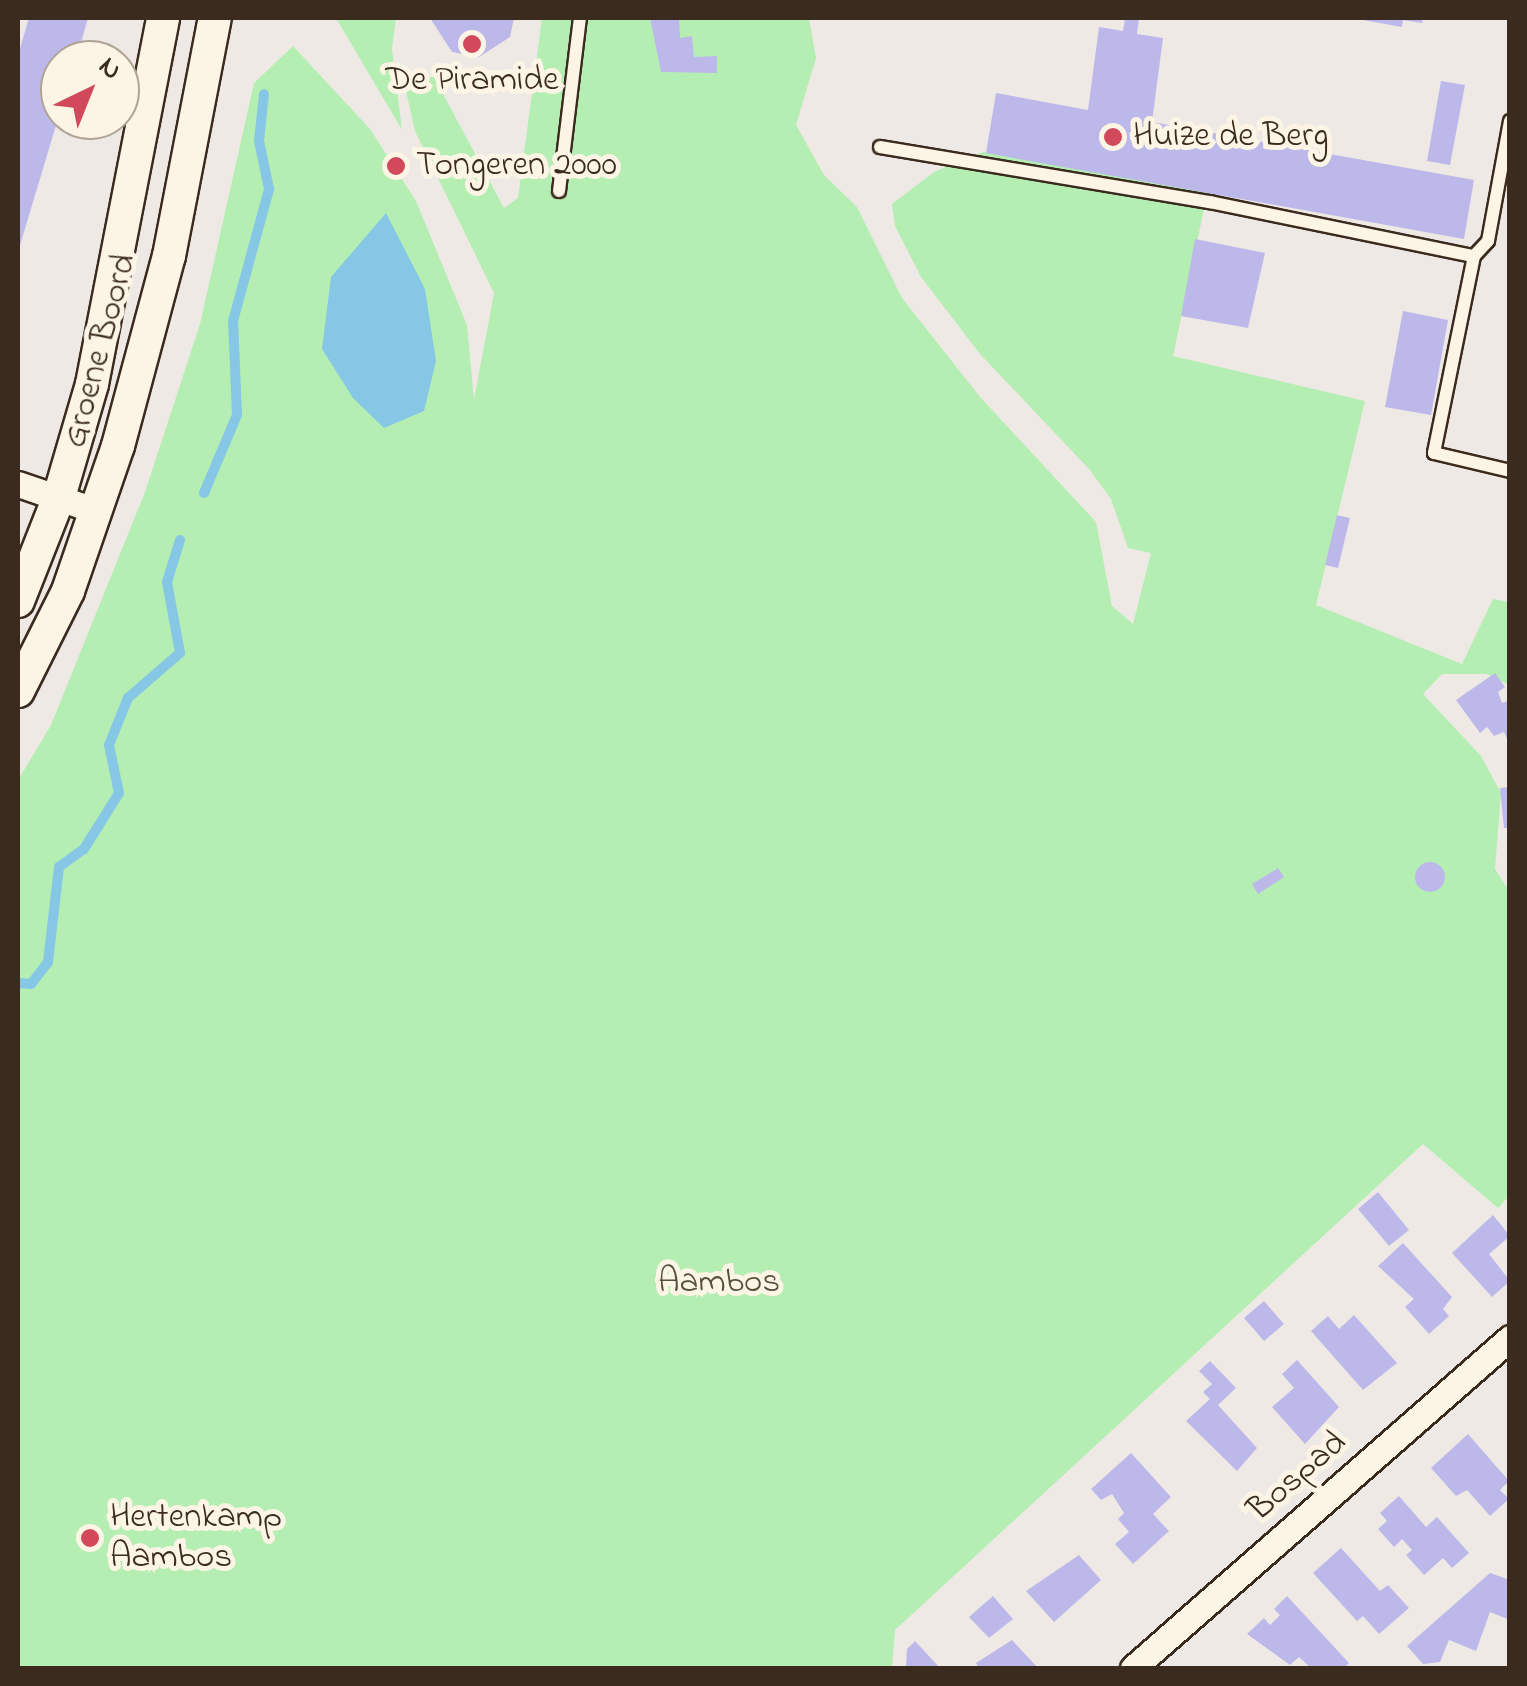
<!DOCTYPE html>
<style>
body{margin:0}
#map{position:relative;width:1527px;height:1686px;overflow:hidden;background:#efe9e6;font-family:"Indie Flower",sans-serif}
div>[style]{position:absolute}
.green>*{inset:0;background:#b4eeb3}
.water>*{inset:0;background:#86c7e6}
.stream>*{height:10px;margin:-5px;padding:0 5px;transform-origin:5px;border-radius:5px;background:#86c7e6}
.building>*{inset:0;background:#bcb9ea}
.round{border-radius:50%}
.roads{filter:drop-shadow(2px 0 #3b2a1e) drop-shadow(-2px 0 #3b2a1e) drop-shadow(0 2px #3b2a1e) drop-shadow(0 -2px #3b2a1e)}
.service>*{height:12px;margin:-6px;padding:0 6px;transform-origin:6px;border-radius:6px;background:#fcf5e5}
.minor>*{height:25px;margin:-12.5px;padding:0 12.5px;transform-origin:12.5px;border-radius:12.5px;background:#fcf5e5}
.tertiary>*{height:32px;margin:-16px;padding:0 16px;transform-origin:16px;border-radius:16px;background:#fcf5e5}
.dots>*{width:28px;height:28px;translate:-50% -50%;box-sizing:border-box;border:5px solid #fcf5e5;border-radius:50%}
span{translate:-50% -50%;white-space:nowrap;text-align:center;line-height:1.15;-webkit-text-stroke:10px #fcf5e5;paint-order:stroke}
.poi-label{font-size:35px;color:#3b2a1e}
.left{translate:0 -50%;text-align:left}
.street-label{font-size:35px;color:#3b2a1e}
.park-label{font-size:35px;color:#53513c}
.frame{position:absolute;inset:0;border:20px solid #3b2a1e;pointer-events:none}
.north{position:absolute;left:40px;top:40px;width:100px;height:100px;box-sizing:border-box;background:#fcf5e5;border:2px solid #afa495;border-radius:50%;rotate:43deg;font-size:28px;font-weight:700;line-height:40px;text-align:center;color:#3b2a1e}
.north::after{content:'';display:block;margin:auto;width:35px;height:45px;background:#d1495b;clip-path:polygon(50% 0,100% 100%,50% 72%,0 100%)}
</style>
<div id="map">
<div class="green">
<i style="clip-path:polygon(336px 18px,396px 18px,392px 49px,402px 130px)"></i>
<i style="clip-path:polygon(542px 18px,809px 18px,816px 58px,796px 125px,824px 175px,857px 207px,902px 298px,980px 397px,1096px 522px,1112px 606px,1133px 624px,1151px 553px,1128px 548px,1111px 499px,1089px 469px,980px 354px,921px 277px,895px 226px,892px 204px,934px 172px,983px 152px,1208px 190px,1173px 356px,1365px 401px,1316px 605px,1462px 664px,1493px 599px,1509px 602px,1509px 685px,1487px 674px,1442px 674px,1423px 694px,1481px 756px,1501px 793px,1495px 869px,1510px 892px,1509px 1196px,1498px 1208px,1423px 1144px,895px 1630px,892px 1668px,18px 1668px,18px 780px,51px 725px,145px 492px,200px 324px,254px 83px,293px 46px,370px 129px,416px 201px,467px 325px,474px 400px,494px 293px,415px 131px,406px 91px,416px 77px,434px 77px,504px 208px,518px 198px)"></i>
</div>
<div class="water">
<i style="clip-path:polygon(386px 213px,425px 289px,436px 361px,424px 411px,384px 428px,353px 398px,322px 349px,331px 277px)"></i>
</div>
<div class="stream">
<i style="left:204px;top:493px;width:85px;rotate:-67.1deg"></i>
<i style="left:237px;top:415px;width:94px;rotate:-92.4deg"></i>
<i style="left:233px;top:321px;width:137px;rotate:-74.7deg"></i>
<i style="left:269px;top:189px;width:49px;rotate:-101.8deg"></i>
<i style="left:259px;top:141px;width:47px;rotate:-83.9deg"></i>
<i style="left:18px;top:983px;width:13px;rotate:4deg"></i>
<i style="left:31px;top:984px;width:28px;rotate:-52deg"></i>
<i style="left:48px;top:962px;width:96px;rotate:-83.4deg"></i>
<i style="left:59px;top:867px;width:31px;rotate:-36deg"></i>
<i style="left:84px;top:849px;width:66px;rotate:-58deg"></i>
<i style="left:119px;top:793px;width:49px;rotate:-101.8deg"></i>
<i style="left:109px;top:745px;width:51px;rotate:-68deg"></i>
<i style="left:128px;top:698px;width:69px;rotate:-40.9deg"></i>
<i style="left:180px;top:653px;width:72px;rotate:-100.4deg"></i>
<i style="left:167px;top:582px;width:44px;rotate:-72.8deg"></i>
</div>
<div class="building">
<i style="clip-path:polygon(29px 18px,88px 18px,76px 60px,60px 60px,60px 112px,18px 252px,18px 55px)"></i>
<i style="clip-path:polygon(430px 18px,514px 18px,510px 37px,479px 57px,452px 52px)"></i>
<i style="clip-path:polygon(650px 18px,679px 18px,680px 38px,692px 36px,694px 57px,717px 56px,717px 73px,661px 72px)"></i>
<i style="clip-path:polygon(1125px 18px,1139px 18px,1137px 34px,1163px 38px,1152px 122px,1474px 180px,1464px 239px,986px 153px,996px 93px,1088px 110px,1099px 27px,1123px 31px)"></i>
<i style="clip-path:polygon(1352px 18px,1423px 18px,1422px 23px,1403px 20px,1402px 27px)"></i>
<i style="clip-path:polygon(1441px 81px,1465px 85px,1450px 165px,1427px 161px)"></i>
<i style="clip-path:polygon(1195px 239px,1265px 253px,1248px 328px,1181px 316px)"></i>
<i style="clip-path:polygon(1403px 311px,1448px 320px,1431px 415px,1385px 407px)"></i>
<i style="clip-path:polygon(1337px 515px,1350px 518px,1338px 568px,1325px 565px)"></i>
<i style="clip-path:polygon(1495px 673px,1505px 687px,1498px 692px,1502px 703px,1510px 700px,1510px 745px,1504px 732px,1494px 736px,1487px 727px,1480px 733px,1456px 700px)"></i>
<i style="clip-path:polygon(1510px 787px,1510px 828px,1504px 828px,1500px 788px)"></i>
<i class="round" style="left:1415px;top:862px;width:30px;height:30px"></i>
<i style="clip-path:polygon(1278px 868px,1284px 877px,1258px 894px,1252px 884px)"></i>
<i style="clip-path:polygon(1378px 1192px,1409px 1230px,1389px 1246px,1358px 1209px)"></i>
<i style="clip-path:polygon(1493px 1215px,1510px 1236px,1489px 1254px,1510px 1281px,1492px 1297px,1452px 1253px)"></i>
<i style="clip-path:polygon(1403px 1243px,1452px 1297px,1443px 1309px,1449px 1316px,1429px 1334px,1405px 1307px,1414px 1299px,1378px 1266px)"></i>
<i style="clip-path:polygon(1264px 1301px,1284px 1324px,1264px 1341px,1244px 1318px)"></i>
<i style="clip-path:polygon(1354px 1315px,1397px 1363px,1363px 1390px,1311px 1331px,1328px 1316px,1339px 1329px)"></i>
<i style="clip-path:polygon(1297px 1360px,1339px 1407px,1305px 1444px,1272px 1407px,1294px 1388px,1282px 1374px)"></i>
<i style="clip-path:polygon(1210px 1361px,1236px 1388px,1218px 1405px,1257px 1448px,1237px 1471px,1186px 1421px,1210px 1399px,1203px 1392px,1212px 1384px,1199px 1371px)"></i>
<i style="clip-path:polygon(1468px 1434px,1509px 1481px,1500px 1490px,1509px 1499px,1490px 1516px,1467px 1490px,1456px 1496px,1431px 1468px)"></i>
<i style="clip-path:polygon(1131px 1453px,1171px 1497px,1153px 1514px,1169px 1531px,1133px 1564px,1115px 1544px,1129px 1532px,1118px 1519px,1124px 1513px,1112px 1494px,1101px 1500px,1091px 1489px)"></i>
<i style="clip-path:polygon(1399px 1496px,1426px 1527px,1437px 1517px,1469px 1553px,1452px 1568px,1443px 1558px,1424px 1575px,1406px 1555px,1412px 1550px,1402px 1539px,1394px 1547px,1378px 1529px,1387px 1521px,1380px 1513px)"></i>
<i style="clip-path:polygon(1341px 1548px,1380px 1591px,1388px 1585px,1409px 1608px,1379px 1634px,1363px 1616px,1357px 1621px,1313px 1573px)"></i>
<i style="clip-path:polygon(1079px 1555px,1101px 1580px,1054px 1622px,1026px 1591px)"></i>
<i style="clip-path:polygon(1490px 1573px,1510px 1580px,1510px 1620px,1490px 1612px,1476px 1651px,1449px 1640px,1440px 1662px,1423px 1664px,1407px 1646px)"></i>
<i style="clip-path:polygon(993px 1596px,1013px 1619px,989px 1638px,969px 1617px)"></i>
<i style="clip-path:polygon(1287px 1596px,1349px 1663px,1344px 1668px,1311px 1668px,1299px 1657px,1290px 1665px,1247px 1634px,1264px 1618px,1270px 1625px,1280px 1615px,1274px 1609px)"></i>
<i style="clip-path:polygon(1012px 1640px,1038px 1668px,979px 1668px,976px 1663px)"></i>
<i style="clip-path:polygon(915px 1641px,940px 1668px,906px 1668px,907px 1649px)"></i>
</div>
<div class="roads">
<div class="service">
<i style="left:1510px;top:121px;width:122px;rotate:100.4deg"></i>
<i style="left:1488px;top:241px;width:21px;rotate:133deg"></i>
<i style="left:1474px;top:256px;width:201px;rotate:101.5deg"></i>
<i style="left:1434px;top:453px;width:78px;rotate:13.3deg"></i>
<i style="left:880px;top:147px;width:335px;rotate:9.5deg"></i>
<i style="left:1210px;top:202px;width:269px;rotate:11.6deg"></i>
<i style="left:559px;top:191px;width:174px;rotate:-83.1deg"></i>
</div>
<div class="minor">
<i style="left:18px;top:484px;width:83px;rotate:18.9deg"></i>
<i style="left:1133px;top:1668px;width:501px;rotate:-41.2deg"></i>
</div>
<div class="tertiary">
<i style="left:18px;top:601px;width:112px;rotate:-68.5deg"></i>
<i style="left:59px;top:497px;width:118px;rotate:-73.7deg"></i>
<i style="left:92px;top:384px;width:373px;rotate:-79deg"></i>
<i style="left:18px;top:691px;width:112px;rotate:-63.4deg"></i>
<i style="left:68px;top:591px;width:153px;rotate:-71deg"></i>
<i style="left:118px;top:446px;width:197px;rotate:-75deg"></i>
<i style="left:169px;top:256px;width:242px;rotate:-79.1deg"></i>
</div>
</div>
<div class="dots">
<i style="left:472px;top:44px;background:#d1495b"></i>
<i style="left:1113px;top:137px;background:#d1495b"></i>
<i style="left:396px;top:166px;background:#d1495b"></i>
<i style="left:90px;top:1538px;background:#d1495b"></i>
</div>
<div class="poi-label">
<span style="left:472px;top:81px">De Piramide</span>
<span class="left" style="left:1133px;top:137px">Huize de Berg</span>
<span class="left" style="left:416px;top:166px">Tongeren 2000</span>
<span class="left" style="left:110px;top:1538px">Hertenkamp<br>Aambos</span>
</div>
<div class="street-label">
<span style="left:101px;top:351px;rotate:-75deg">Groene Boord</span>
<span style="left:1298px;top:1477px;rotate:-41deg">Bospad</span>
</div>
<div class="park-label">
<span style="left:719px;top:1283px">Aambos</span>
</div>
<div class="frame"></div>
<div class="north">N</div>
</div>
